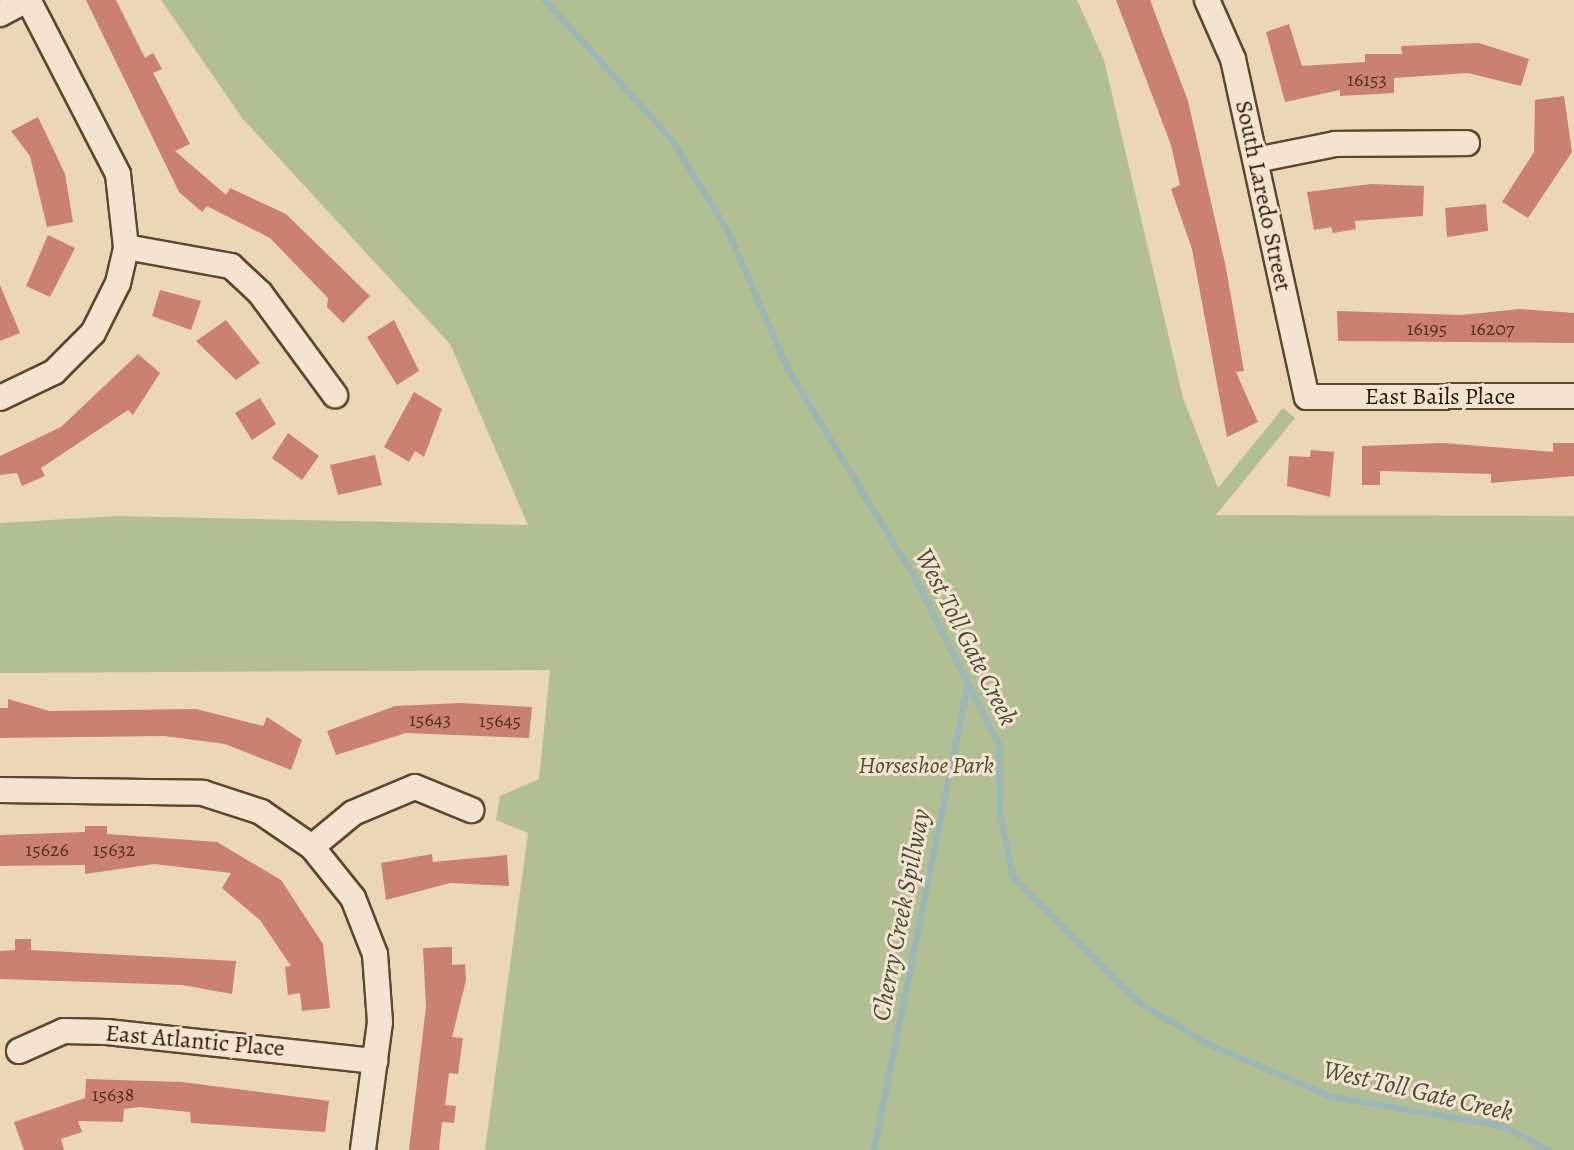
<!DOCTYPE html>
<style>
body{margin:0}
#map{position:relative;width:1574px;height:1150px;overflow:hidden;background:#ebd6b6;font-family:Alegreya,serif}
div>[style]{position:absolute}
.green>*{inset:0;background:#b2bf92}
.stream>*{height:6px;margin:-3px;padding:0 3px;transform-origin:3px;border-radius:3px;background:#9bb7b7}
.building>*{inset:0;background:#cb816f}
.roads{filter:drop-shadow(2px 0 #5b482f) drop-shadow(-2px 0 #5b482f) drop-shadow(0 2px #5b482f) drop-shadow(0 -2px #5b482f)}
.street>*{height:24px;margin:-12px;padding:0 12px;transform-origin:12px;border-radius:12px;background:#f2e4d0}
span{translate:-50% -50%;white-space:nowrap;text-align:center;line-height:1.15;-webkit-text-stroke:6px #f2e4d0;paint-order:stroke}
.number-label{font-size:20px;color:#53321d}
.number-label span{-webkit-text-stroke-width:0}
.street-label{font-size:24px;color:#2b1802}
.park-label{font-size:24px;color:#544a2d;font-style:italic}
.water-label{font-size:26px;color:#4d4838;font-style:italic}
</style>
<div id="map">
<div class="green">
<i style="clip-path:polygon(161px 0,1077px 0,1104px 60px,1183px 398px,1218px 488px,1283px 408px,1295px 418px,1216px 515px,1574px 516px,1574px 1150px,485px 1150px,528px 833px,496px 820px,500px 796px,539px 779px,550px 670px,0 673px,0 523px,118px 516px,528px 525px,450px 344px,242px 118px)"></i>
</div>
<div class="stream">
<i style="left:545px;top:0;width:188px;rotate:47.8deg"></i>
<i style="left:671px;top:139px;width:108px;rotate:58.2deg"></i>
<i style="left:728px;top:231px;width:153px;rotate:66.5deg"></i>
<i style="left:789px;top:371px;width:245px;rotate:58.7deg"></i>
<i style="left:916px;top:580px;width:185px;rotate:63.3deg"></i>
<i style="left:999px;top:745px;width:68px;rotate:89.2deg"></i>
<i style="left:1000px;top:813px;width:65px;rotate:78.5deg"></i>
<i style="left:1013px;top:877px;width:180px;rotate:44.8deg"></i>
<i style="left:1141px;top:1004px;width:80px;rotate:30.7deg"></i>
<i style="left:1210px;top:1045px;width:133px;rotate:23.1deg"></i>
<i style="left:1332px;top:1097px;width:172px;rotate:9.7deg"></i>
<i style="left:1502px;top:1126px;width:53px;rotate:27.1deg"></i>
<i style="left:874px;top:1150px;width:472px;rotate:-78.6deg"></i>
</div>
<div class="building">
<i style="clip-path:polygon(86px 0,116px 0,145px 58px,153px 53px,162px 69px,153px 73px,190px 144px,175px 151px,226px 195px,230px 188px,286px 214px,370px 296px,343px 323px,327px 307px,328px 298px,270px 238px,207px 206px,202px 212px,179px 192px)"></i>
<i style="clip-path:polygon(1116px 0,1150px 0,1188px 101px,1226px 268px,1244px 371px,1236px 372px,1258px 422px,1227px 437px,1192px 249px,1171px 189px,1180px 185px,1171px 145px)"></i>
<i style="clip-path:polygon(1289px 24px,1302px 66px,1365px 62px,1365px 54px,1402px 54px,1401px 46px,1479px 43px,1529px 59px,1521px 86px,1468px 73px,1394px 78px,1394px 93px,1340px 96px,1340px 90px,1285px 102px,1266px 32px)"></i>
<i style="clip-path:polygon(1564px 96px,1572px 152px,1528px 218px,1502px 202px,1534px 152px,1535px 100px)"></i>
<i style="clip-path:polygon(38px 117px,65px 174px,73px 222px,47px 227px,30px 156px,11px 131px)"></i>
<i style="clip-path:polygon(1371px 184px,1424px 186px,1423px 216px,1355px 221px,1356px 229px,1333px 233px,1331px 227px,1314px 230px,1307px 192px)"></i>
<i style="clip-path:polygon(1486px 204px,1488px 231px,1447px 237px,1445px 208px)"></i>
<i style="clip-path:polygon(48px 235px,75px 248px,50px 297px,26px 286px)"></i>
<i style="clip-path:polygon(0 285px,20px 333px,0 341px)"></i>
<i style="clip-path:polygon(160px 290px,201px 301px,191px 330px,152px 316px)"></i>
<i style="clip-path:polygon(1519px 309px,1574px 313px,1574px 343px,1338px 341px,1337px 311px,1462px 315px)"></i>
<i style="clip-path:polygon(226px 320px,260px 363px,236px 380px,196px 341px)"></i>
<i style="clip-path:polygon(394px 320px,419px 371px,397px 385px,367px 337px)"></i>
<i style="clip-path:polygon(138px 354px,160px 373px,133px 415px,128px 410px,41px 468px,45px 476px,22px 486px,17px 473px,0 475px,0 456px,61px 427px)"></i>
<i style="clip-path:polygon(414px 392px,442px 409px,424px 457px,415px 451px,409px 462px,384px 447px)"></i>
<i style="clip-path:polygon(260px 398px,276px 424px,252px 440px,235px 413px)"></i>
<i style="clip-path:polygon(288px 433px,319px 456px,302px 480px,272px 458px)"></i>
<i style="clip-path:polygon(1444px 443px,1553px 452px,1553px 443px,1574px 443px,1574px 476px,1491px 483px,1491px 474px,1380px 471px,1380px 485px,1362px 485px,1362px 446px)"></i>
<i style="clip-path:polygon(1311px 450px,1334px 452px,1330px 497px,1287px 486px,1289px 456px,1310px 457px)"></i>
<i style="clip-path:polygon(375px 455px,382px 485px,338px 495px,330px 465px)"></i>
<i style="clip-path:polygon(8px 699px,49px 711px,196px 709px,263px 726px,267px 717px,302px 740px,291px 770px,225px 744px,164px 736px,0 738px,0 708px,8px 708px)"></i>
<i style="clip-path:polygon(460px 703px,532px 707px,529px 738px,406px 733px,336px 755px,327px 731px,395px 706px)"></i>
<i style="clip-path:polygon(85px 826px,107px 826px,107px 834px,217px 842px,281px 880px,323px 944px,330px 1008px,302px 1011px,300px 993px,288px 995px,285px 967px,291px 966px,260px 920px,222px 888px,231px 873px,154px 864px,85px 874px,85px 865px,0 866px,0 835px,85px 832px)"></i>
<i style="clip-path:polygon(432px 854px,433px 862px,507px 855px,509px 886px,450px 883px,386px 900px,381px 863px)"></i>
<i style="clip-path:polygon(15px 939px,31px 939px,31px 950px,236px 961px,232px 994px,182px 985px,0 979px,0 951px,15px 950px)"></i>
<i style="clip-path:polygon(452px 947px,452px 965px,465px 964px,466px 980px,452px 1037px,463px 1038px,458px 1074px,449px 1073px,445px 1105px,456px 1106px,454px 1123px,442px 1122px,439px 1150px,409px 1150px,426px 1007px,423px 948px)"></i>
<i style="clip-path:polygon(86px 1079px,182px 1082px,329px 1101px,325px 1132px,191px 1123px,190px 1112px,139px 1107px,124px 1109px,123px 1122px,78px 1121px,82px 1132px,61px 1139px,64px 1150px,24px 1150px,14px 1122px,85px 1098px)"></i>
</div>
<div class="roads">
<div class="street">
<i style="left:1207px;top:0;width:64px;rotate:66.2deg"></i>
<i style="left:1233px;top:59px;width:346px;rotate:77.7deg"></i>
<i style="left:1307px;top:397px;width:267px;rotate:-0.2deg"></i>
<i style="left:0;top:14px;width:30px;rotate:-28deg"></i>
<i style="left:1256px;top:160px;width:81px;rotate:-11.4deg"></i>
<i style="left:1335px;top:144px;width:132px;rotate:-0.4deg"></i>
<i style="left:126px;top:247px;width:107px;rotate:10.3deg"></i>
<i style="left:231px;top:266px;width:40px;rotate:43deg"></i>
<i style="left:260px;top:293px;width:127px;rotate:53.7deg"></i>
<i style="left:0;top:398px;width:60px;rotate:-25.7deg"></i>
<i style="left:54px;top:372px;width:55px;rotate:-45deg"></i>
<i style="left:93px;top:333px;width:56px;rotate:-63.4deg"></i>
<i style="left:118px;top:283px;width:37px;rotate:-77deg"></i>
<i style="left:126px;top:247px;width:73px;rotate:-96.3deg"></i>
<i style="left:118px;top:174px;width:196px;rotate:-117.3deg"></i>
<i style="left:0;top:790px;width:203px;rotate:0.8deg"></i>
<i style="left:203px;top:793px;width:61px;rotate:18.1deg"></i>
<i style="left:261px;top:812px;width:62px;rotate:34.5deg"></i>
<i style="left:312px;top:847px;width:65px;rotate:51.2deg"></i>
<i style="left:353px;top:898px;width:60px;rotate:68.6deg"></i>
<i style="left:375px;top:954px;width:68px;rotate:85.8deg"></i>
<i style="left:380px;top:1022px;width:129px;rotate:97.6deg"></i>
<i style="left:312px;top:847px;width:53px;rotate:-39.7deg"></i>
<i style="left:353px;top:813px;width:67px;rotate:-22.8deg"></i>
<i style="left:415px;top:787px;width:61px;rotate:22.3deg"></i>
<i style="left:19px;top:1051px;width:49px;rotate:-24deg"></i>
<i style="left:64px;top:1031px;width:43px;rotate:1.3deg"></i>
<i style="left:107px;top:1032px;width:270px;rotate:6.2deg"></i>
</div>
</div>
<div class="number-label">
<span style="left:1367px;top:79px">16153</span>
<span style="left:1427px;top:328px">16195</span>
<span style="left:1492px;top:328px">16207</span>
<span style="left:430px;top:719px">15643</span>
<span style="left:500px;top:720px">15645</span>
<span style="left:47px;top:849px">15626</span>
<span style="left:114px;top:849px">15632</span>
<span style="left:113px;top:1094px">15638</span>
</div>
<div class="street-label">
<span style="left:1263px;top:196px;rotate:78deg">South Laredo Street</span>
<span style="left:1440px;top:397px">East Bails Place</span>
<span style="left:195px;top:1041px;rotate:5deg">East Atlantic Place</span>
</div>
<div class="park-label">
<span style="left:926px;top:766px">Horseshoe Park</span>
</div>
<div class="water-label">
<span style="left:966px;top:637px;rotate:63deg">West Toll Gate Creek</span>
<span style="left:901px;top:915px;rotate:-79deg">Cherry Creek Spillway</span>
<span style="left:1418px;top:1091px;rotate:13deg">West Toll Gate Creek</span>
</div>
</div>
